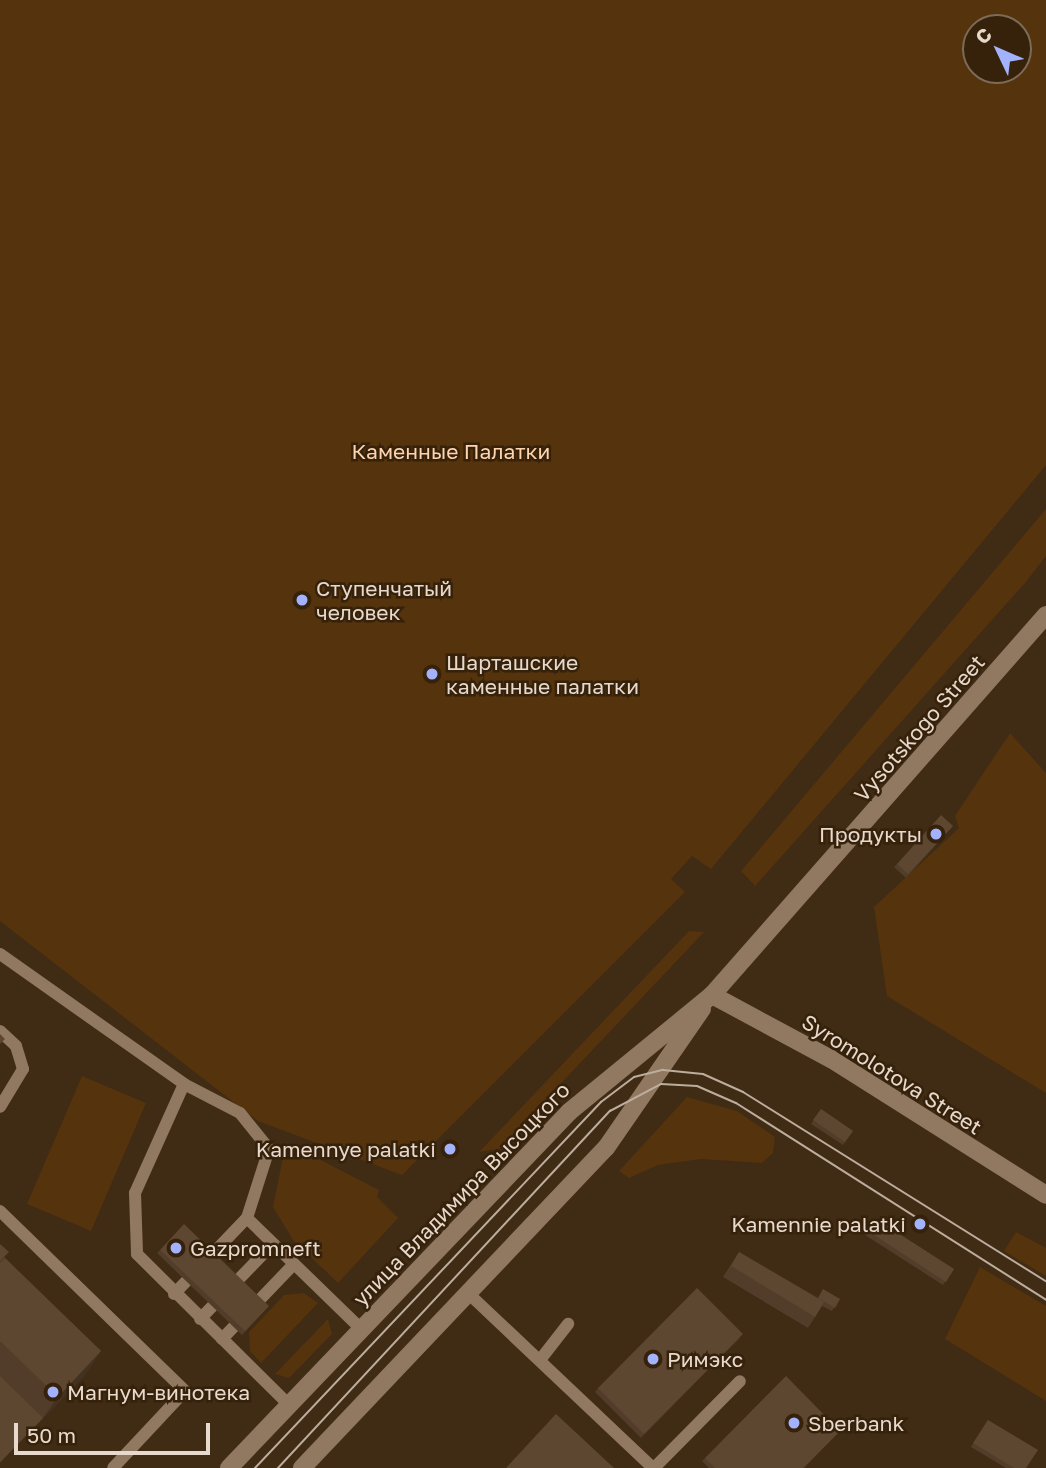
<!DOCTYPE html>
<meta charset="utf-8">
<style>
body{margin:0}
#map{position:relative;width:1046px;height:1468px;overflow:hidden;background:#402b15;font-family:"Golos Text",sans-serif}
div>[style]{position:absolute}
.green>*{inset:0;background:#55330d}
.lane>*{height:12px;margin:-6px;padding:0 6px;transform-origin:6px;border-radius:6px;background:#917860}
.secondary>*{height:18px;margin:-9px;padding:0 9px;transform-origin:9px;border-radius:9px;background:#917860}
.tram>*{height:2px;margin:-1px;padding:0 1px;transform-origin:1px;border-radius:1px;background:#bcad9d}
.wall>*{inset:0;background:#513d29}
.shaded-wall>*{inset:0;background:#423222}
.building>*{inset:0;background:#5e4730}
.dots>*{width:19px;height:19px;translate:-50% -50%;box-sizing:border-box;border:4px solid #36210b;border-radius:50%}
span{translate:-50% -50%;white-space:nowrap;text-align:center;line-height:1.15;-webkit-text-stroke:5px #36210b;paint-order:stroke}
.park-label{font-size:21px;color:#fdd4ad}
.poi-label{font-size:21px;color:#e7d9cc}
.left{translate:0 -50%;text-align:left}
.right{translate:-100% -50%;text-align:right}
.street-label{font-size:21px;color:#e7d9cc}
.north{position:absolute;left:962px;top:14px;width:70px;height:70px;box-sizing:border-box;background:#36210b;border:2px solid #7d6b58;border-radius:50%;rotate:314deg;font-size:19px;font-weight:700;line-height:28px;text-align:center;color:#e7d9cc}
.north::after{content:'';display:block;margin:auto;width:24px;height:32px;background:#a3b2fd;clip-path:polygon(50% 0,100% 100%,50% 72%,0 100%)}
.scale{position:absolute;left:14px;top:1423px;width:196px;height:32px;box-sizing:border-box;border:4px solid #e7d9cc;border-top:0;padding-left:9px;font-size:21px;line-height:24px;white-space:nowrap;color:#e7d9cc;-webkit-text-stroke:5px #36210b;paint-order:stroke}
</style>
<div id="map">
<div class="green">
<i style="clip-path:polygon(evenodd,0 0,1046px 0,1046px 465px,711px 869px,692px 856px,671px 879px,685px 892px,402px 1175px,258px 1121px,0 921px,0 0,976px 28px,1018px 28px,1018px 70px,976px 70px,976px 28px)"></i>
<i style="clip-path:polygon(1046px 509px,1046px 556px,1025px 583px,755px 886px,741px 871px)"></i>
<i style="clip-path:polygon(1010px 733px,1046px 773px,1046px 1093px,887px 996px,874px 907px,959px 828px,955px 816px)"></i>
<i style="clip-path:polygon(689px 931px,704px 932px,499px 1149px,479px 1152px)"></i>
<i style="clip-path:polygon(82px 1076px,146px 1103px,91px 1231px,27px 1204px)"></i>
<i style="clip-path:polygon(687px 1097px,737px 1111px,775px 1137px,773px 1153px,762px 1163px,701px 1159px,658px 1165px,629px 1178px,619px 1171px)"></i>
<i style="clip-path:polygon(286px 1142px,379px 1190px,377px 1197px,398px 1218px,338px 1283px,293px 1240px,273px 1207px)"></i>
<i style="clip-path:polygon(1016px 1232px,1046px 1248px,1046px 1276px,1004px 1251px)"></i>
<i style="clip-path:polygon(980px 1267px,1046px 1306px,1046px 1401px,945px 1339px)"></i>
<i style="clip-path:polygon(304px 1293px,318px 1303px,261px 1363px,250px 1351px,249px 1332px,284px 1295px)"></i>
<i style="clip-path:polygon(328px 1319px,332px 1334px,289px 1378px,275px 1374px)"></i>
</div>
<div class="lane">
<i style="left:0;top:954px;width:225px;rotate:35.2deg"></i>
<i style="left:184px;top:1084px;width:63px;rotate:27.4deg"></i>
<i style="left:240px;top:1113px;width:46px;rotate:51.1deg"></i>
<i style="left:269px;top:1149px;width:72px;rotate:107.7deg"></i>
<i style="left:247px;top:1218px;width:158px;rotate:44.2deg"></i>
<i style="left:0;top:1031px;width:22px;rotate:43deg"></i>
<i style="left:16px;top:1046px;width:24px;rotate:73deg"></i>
<i style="left:23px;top:1069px;width:44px;rotate:121.2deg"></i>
<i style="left:184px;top:1084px;width:120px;rotate:114.2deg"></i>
<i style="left:135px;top:1193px;width:61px;rotate:88.1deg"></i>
<i style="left:137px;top:1254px;width:213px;rotate:44.8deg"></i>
<i style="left:0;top:1211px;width:258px;rotate:44.2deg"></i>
<i style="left:185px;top:1391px;width:105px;rotate:133.1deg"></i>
<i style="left:174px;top:1294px;width:105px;rotate:-46.2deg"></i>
<i style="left:469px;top:1294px;width:253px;rotate:43.4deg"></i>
<i style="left:200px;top:1319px;width:103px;rotate:-45.8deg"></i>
<i style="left:222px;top:1339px;width:101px;rotate:-46.2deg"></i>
<i style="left:540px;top:1360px;width:46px;rotate:-52.1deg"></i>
<i style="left:654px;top:1468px;width:122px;rotate:-45.3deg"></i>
</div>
<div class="secondary">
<i style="left:712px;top:995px;width:135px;rotate:28.3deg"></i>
<i style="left:831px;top:1059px;width:254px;rotate:32.3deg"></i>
<i style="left:229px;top:1468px;width:492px;rotate:-46.3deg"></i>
<i style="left:569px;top:1112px;width:185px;rotate:-39.3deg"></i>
<i style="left:712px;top:995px;width:506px;rotate:-48.69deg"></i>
<i style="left:302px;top:1468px;width:441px;rotate:-46.5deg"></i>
<i style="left:606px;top:1148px;width:169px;rotate:-55.4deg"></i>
</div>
<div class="tram">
<i style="left:255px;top:1468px;width:504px;rotate:-46.61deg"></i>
<i style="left:601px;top:1102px;width:41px;rotate:-37.1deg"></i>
<i style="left:634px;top:1077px;width:30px;rotate:-14deg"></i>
<i style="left:663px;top:1070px;width:40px;rotate:5.7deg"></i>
<i style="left:703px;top:1074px;width:44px;rotate:24.2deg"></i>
<i style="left:743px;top:1092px;width:357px;rotate:32deg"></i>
<i style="left:278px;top:1468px;width:488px;rotate:-47.1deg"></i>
<i style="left:610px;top:1111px;width:58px;rotate:-27.9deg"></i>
<i style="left:661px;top:1084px;width:36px;rotate:3deg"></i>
<i style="left:697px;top:1086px;width:43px;rotate:23.6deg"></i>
<i style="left:736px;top:1103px;width:367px;rotate:32.4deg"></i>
</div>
<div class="wall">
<i style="clip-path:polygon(953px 826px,906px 878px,894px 867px,897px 864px)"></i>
<i style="clip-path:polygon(821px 1109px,853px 1131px,843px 1145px,811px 1124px)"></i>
<i style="clip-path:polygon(876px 1219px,954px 1269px,943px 1285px,865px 1235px)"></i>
<i style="clip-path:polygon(0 1244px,5px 1258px,101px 1351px,84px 1376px,0 1463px)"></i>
<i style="clip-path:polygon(160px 1250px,269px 1306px,242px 1335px,157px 1253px)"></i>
<i style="clip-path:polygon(739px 1252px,818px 1298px,840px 1299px,832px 1311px,822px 1306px,808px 1328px,723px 1277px)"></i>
<i style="clip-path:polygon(740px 1338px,641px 1438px,595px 1392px,598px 1388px)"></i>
<i style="clip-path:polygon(988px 1420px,1026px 1468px,1006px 1468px,971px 1447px)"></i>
<i style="clip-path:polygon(840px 1431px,804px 1468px,709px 1468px,702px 1461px,705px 1458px)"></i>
</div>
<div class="shaded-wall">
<i style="clip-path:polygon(743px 1334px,740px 1338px,641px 1438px,644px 1434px)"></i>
<i style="clip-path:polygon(101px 1351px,84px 1376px,0 1463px,43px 1418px,58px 1397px)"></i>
</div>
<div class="building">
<i style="clip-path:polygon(941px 815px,953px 826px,908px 874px,897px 864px)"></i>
<i style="clip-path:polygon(0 1034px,5px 1039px,0 1044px)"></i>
<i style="clip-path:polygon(821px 1109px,853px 1131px,845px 1142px,813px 1120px)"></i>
<i style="clip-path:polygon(876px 1219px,954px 1269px,946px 1282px,868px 1231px)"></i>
<i style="clip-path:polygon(184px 1224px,269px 1306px,245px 1331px,160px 1250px)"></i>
<i style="clip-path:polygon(0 1244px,9px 1252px,0 1261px)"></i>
<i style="clip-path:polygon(739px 1252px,824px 1302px,815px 1317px,731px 1266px)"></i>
<i style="clip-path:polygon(5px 1258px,101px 1351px,58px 1397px,0 1341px,0 1263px)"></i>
<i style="clip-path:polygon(697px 1288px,743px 1334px,644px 1434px,598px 1388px)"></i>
<i style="clip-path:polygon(823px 1289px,840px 1299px,835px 1308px,818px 1298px)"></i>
<i style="clip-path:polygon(0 1376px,43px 1418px,0 1462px)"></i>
<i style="clip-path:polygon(786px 1376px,840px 1431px,803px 1468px,715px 1468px,705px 1458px)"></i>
<i style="clip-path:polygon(556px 1414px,614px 1468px,506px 1468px)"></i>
<i style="clip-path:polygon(988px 1420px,1038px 1450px,1026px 1468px,1014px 1468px,973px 1443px)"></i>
</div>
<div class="dots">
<i style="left:302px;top:600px;background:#a3b2fd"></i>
<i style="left:432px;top:674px;background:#a3b2fd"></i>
<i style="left:936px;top:834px;background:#a3b2fd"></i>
<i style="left:450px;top:1149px;background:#a3b2fd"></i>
<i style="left:920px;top:1224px;background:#a3b2fd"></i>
<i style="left:176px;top:1248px;background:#a3b2fd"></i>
<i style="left:653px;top:1359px;background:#a3b2fd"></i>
<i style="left:53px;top:1392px;background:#a3b2fd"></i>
<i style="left:794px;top:1423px;background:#a3b2fd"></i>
</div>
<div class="park-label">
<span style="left:451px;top:451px">Каменные Палатки</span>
</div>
<div class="poi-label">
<span class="left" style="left:316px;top:600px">Ступенчатый<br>человек</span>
<span class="left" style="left:446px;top:674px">Шарташские<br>каменные палатки</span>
<span class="right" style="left:922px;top:834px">Продукты</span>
<span class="right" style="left:436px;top:1149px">Kamennye palatki</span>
<span class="right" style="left:906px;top:1224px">Kamennie palatki</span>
<span class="left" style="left:190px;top:1248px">Gazpromneft</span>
<span class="left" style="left:667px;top:1359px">Римэкс</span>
<span class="left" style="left:67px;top:1392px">Магнум-винотека</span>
<span class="left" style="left:808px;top:1423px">Sberbank</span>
</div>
<div class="street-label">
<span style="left:919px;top:728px;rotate:-49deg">Vysotskogo Street</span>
<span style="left:892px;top:1074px;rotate:32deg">Syromolotova Street</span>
<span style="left:461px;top:1194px;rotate:-46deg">улица Владимира Высоцкого</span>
</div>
<div class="north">С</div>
<div class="scale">50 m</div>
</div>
